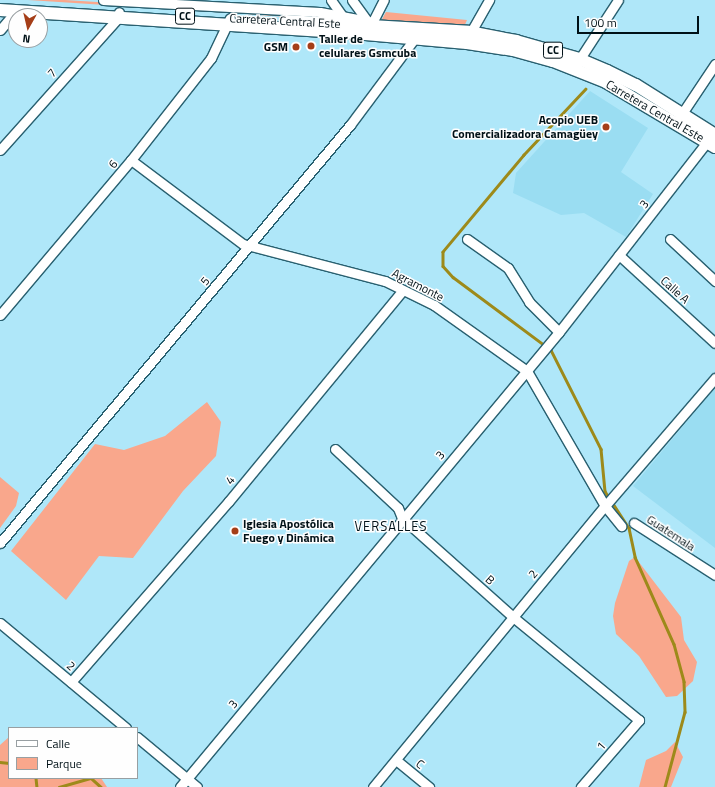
<!DOCTYPE html>
<meta charset="utf-8">
<style>
body{margin:0}
#map{position:relative;width:715px;height:787px;overflow:hidden;background:#afe7f9;font-family:"Titillium Web",sans-serif}
div>[style]{position:absolute}
.built>*{inset:0;background:#9addf2}
.green>*{inset:0;background:#f9a78c}
.stream>*{height:2.5px;margin:-1.25px;padding:0 1.25px;transform-origin:1.25px;border-radius:1.25px;background:#9d8a1a}
.roads{filter:drop-shadow(1px 0 #296070) drop-shadow(-1px 0 #296070) drop-shadow(0 1px #296070) drop-shadow(0 -1px #296070)}
.minor>*{height:9px;margin:-4.5px;padding:0 4.5px;transform-origin:4.5px;border-radius:4.5px;background:#fff}
.major>*{height:12px;margin:-6px;padding:0 6px;transform-origin:6px;border-radius:6px;background:#fff}
.dots>*{width:11px;height:11px;translate:-50% -50%;box-sizing:border-box;border:2px solid #fefefe;border-radius:50%}
span{translate:-50% -50%;white-space:nowrap;text-align:center;line-height:1.15;-webkit-text-stroke:3px #fefefe;paint-order:stroke}
.shield-label span{padding:1px 3px;background:#fefefe;border:1px solid;border-radius:3px;-webkit-text-stroke-width:0}
.shield-label{font-size:11px;color:#001117;font-weight:700}
.street-label{font-size:12px;color:#001117}
.poi-label{font-size:12px;color:#001117;font-weight:700}
.left{translate:0 -50%;text-align:left}
.right{translate:-100% -50%;text-align:right}
.neighbourhood-label{font-size:13px;color:#001117;letter-spacing:1px}
.legend{position:absolute;left:8px;top:727px;width:130px;height:52px;box-sizing:border-box;background:#fefefe;border:1px solid #989fa2;margin:0;padding:5px 7px;list-style:none;font-size:12px;color:#001117}
.legend li{display:flex;align-items:center;gap:8px;height:20px}
.legend b{width:20px;border:1px solid #989fa2}
.north{position:absolute;left:8px;top:8px;width:40px;height:40px;box-sizing:border-box;background:#fefefe;border:1px solid #989fa2;border-radius:50%;rotate:188deg;font-size:11px;font-weight:700;line-height:16px;text-align:center;color:#001117}
.north::after{content:'';display:block;margin:auto;width:14px;height:18px;background:#a53e18;clip-path:polygon(50% 0,100% 100%,50% 72%,0 100%)}
.scale{position:absolute;left:577px;top:16px;width:122px;height:18px;box-sizing:border-box;border:2px solid #001117;border-top:0;padding-left:5px;font-size:12px;line-height:14px;white-space:nowrap;color:#001117;-webkit-text-stroke:3px #fefefe;paint-order:stroke}
</style>
<div id="map">
<div class="built">
<i style="clip-path:polygon(590px 91px,648px 128px,621px 172px,653px 194px,626px 237px,584px 213px,561px 215px,513px 193px,516px 173px)"></i>
<i style="clip-path:polygon(715px 388px,715px 548px,633px 486px)"></i>
</div>
<div class="green">
<i style="clip-path:polygon(28px 0,65px 0,333px 17px,335px 20px)"></i>
<i style="clip-path:polygon(386px 12px,467px 20px,464px 27px,381px 21px)"></i>
<i style="clip-path:polygon(207px 402px,221px 422px,216px 456px,183px 491px,133px 558px,99px 556px,66px 600px,11px 551px,95px 444px,124px 450px,165px 436px)"></i>
<i style="clip-path:polygon(0 477px,19px 493px,16px 506px,0 528px)"></i>
<i style="clip-path:polygon(635px 557px,681px 617px,684px 640px,697px 662px,693px 681px,677px 696px,666px 697px,639px 656px,616px 634px,613px 616px,615px 603px,629px 561px)"></i>
<i style="clip-path:polygon(9px 737px,9px 778px,101px 778px,107px 787px,0 787px,0 745px)"></i>
<i style="clip-path:polygon(675px 742px,683px 757px,671px 787px,639px 787px,646px 760px,666px 751px)"></i>
</div>
<div class="stream">
<i style="left:586px;top:89px;width:91px;rotate:133.2deg"></i>
<i style="left:524px;top:155px;width:126px;rotate:129.9deg"></i>
<i style="left:443px;top:252px;width:14px;rotate:90deg"></i>
<i style="left:443px;top:266px;width:15px;rotate:48deg"></i>
<i style="left:453px;top:277px;width:122px;rotate:36.7deg"></i>
<i style="left:551px;top:350px;width:111px;rotate:63.2deg"></i>
<i style="left:601px;top:449px;width:42px;rotate:84.6deg"></i>
<i style="left:605px;top:491px;width:8px;rotate:60deg"></i>
<i style="left:612px;top:502px;width:31px;rotate:57deg"></i>
<i style="left:629px;top:528px;width:30px;rotate:78deg"></i>
<i style="left:635px;top:557px;width:95px;rotate:65.9deg"></i>
<i style="left:674px;top:644px;width:39px;rotate:75deg"></i>
<i style="left:684px;top:682px;width:30px;rotate:88deg"></i>
<i style="left:685px;top:712px;width:78px;rotate:104.9deg"></i>
<i style="left:0;top:762px;width:9px;rotate:6deg"></i>
<i style="left:21px;top:778px;width:6px"></i>
<i style="left:32px;top:778px;width:4px"></i>
<i style="left:36px;top:778px;width:9px;rotate:84deg"></i>
<i style="left:91px;top:778px;width:13px;rotate:42deg"></i>
<i style="left:59px;top:787px;width:33px;rotate:-16deg"></i>
</div>
<div class="roads">
<div class="minor">
<i style="left:103px;top:0;width:217px;rotate:3.2deg"></i>
<i style="left:320px;top:12px;width:49px;rotate:10.6deg"></i>
<i style="left:331px;top:0;width:21px;rotate:55deg"></i>
<i style="left:352px;top:0;width:29px;rotate:54deg"></i>
<i style="left:371px;top:25px;width:28px;rotate:-63deg"></i>
<i style="left:0;top:30px;width:23px;rotate:-50deg"></i>
<i style="left:468px;top:37px;width:43px;rotate:-60.4deg"></i>
<i style="left:577px;top:63px;width:75px;rotate:-56.9deg"></i>
<i style="left:679px;top:118px;width:65px;rotate:-56.3deg"></i>
<i style="left:0;top:150px;width:176px;rotate:-48.2deg"></i>
<i style="left:117px;top:19px;width:7px;rotate:-74deg"></i>
<i style="left:131px;top:160px;width:140px;rotate:36.9deg"></i>
<i style="left:243px;top:244px;width:147px;rotate:14.6deg"></i>
<i style="left:385px;top:281px;width:55px;rotate:26.1deg"></i>
<i style="left:434px;top:305px;width:114px;rotate:35.4deg"></i>
<i style="left:527px;top:371px;width:156px;rotate:60deg"></i>
<i style="left:605px;top:506px;width:26px;rotate:51deg"></i>
<i style="left:467px;top:239px;width:50px;rotate:35.3deg"></i>
<i style="left:508px;top:268px;width:40px;rotate:58deg"></i>
<i style="left:529px;top:302px;width:42px;rotate:45deg"></i>
<i style="left:670px;top:239px;width:62px;rotate:43deg"></i>
<i style="left:619px;top:255px;width:130px;rotate:42.5deg"></i>
<i style="left:0;top:315px;width:203px;rotate:-49.8deg"></i>
<i style="left:131px;top:160px;width:130px;rotate:-51.9deg"></i>
<i style="left:211px;top:58px;width:44px;rotate:-64.6deg"></i>
<i style="left:335px;top:449px;width:86px;rotate:43.1deg"></i>
<i style="left:398px;top:508px;width:11px;rotate:68deg"></i>
<i style="left:402px;top:518px;width:149px;rotate:41.7deg"></i>
<i style="left:513px;top:617px;width:163px;rotate:39.3deg"></i>
<i style="left:639px;top:720px;width:89px;rotate:130.9deg"></i>
<i style="left:634px;top:523px;width:96px;rotate:32.7deg"></i>
<i style="left:0;top:543px;width:545px;rotate:-50.06deg"></i>
<i style="left:350px;top:125px;width:112px;rotate:-53.3deg"></i>
<i style="left:0;top:623px;width:164px;rotate:39.8deg"></i>
<i style="left:71px;top:682px;width:240px;rotate:-48.9deg"></i>
<i style="left:229px;top:501px;width:273px;rotate:-50.5deg"></i>
<i style="left:137px;top:737px;width:78px;rotate:39.8deg"></i>
<i style="left:396px;top:760px;width:43px;rotate:39.3deg"></i>
<i style="left:180px;top:787px;width:592px;rotate:-50.21deg"></i>
<i style="left:559px;top:332px;width:246px;rotate:-52.1deg"></i>
<i style="left:373px;top:787px;width:364px;rotate:-50.5deg"></i>
<i style="left:605px;top:506px;width:169px;rotate:-49.3deg"></i>
</div>
<div class="major">
<i style="left:0;top:10px;width:355px;rotate:3.7deg"></i>
<i style="left:354px;top:33px;width:113px;rotate:5.1deg"></i>
<i style="left:467px;top:43px;width:47px;rotate:8.7deg"></i>
<i style="left:513px;top:50px;width:41px;rotate:15.4deg"></i>
<i style="left:553px;top:61px;width:57px;rotate:21.6deg"></i>
<i style="left:606px;top:82px;width:127px;rotate:30.8deg"></i>
<i style="left:286px;top:21px;width:183px;rotate:3.4deg"></i>
<i style="left:469px;top:32px;width:48px;rotate:10.8deg"></i>
<i style="left:516px;top:41px;width:66px;rotate:15.9deg"></i>
<i style="left:579px;top:59px;width:30px;rotate:23deg"></i>
<i style="left:607px;top:71px;width:32px;rotate:26deg"></i>
<i style="left:636px;top:85px;width:93px;rotate:32.3deg"></i>
</div>
</div>
<div class="dots">
<i style="left:311px;top:46px;background:#a53e18"></i>
<i style="left:296px;top:47px;background:#a53e18"></i>
<i style="left:606px;top:127px;background:#a53e18"></i>
<i style="left:235px;top:531px;background:#a53e18"></i>
</div>
<div class="shield-label">
<span style="left:185px;top:16px">CC</span>
<span style="left:553px;top:50px">CC</span>
</div>
<div class="street-label">
<span style="left:285px;top:21px;rotate:3deg">Carretera Central Este</span>
<span style="left:52px;top:73px;rotate:-48deg">7</span>
<span style="left:655px;top:111px;rotate:30deg">Carretera Central Este</span>
<span style="left:113px;top:164px;rotate:-50deg">6</span>
<span style="left:644px;top:204px;rotate:-52deg">3</span>
<span style="left:205px;top:281px;rotate:-50deg">5</span>
<span style="left:418px;top:285px;rotate:27deg">Agramonte</span>
<span style="left:675px;top:290px;rotate:42deg">Calle A</span>
<span style="left:440px;top:455px;rotate:-49deg">3</span>
<span style="left:230px;top:480px;rotate:-50deg">4</span>
<span style="left:671px;top:533px;rotate:33deg">Guatemala</span>
<span style="left:533px;top:574px;rotate:-50deg">2</span>
<span style="left:490px;top:580px;rotate:42deg">B</span>
<span style="left:71px;top:666px;rotate:42deg">2</span>
<span style="left:233px;top:704px;rotate:-50deg">3</span>
<span style="left:601px;top:746px;rotate:-49deg">1</span>
<span style="left:420px;top:764px;rotate:39deg">C</span>
</div>
<div class="poi-label">
<span class="left" style="left:319px;top:46px">Taller de<br>celulares Gsmcuba</span>
<span class="right" style="left:288px;top:47px">GSM</span>
<span class="right" style="left:598px;top:127px">Acopio UEB<br>Comercializadora Camagüey</span>
<span class="left" style="left:243px;top:531px">Iglesia Apostólica<br>Fuego y Dinámica</span>
</div>
<div class="neighbourhood-label">
<span style="left:391px;top:526px">VERSALLES</span>
</div>
<ul class="legend">
<li><b style="height:5px;background:#fff"></b>Calle</li>
<li><b style="height:11px;background:#f9a78c"></b>Parque</li>
</ul>
<div class="north">N</div>
<div class="scale">100 m</div>
</div>
